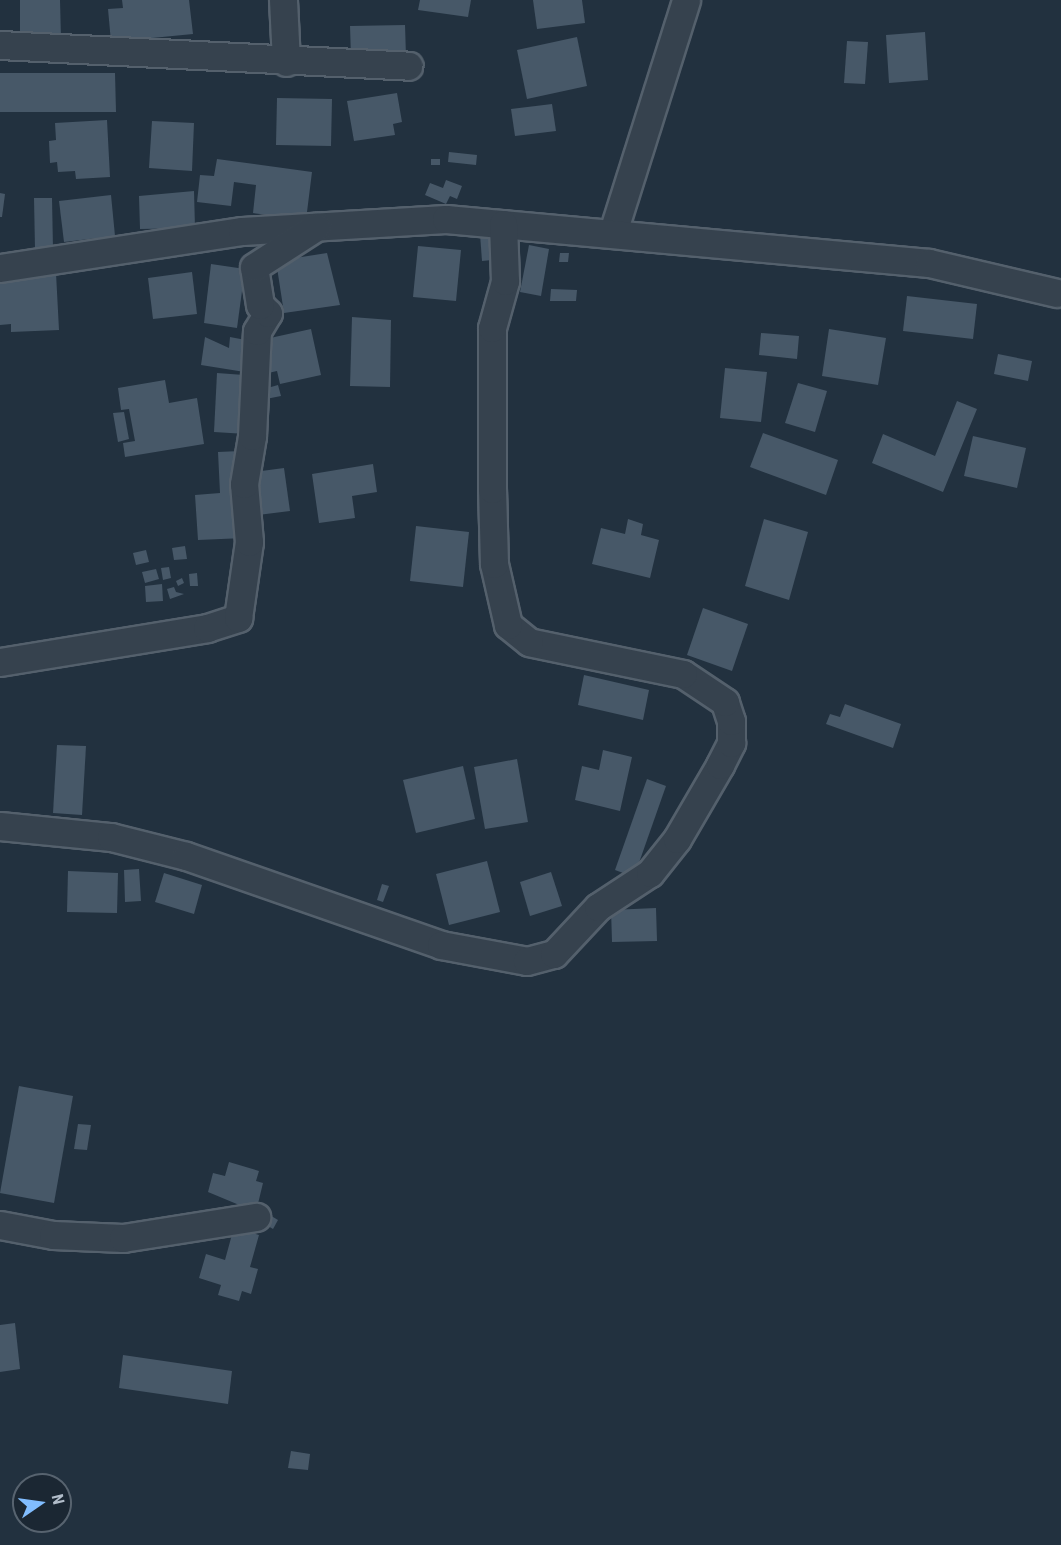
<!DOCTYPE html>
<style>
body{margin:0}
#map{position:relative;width:1061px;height:1545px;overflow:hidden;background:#22313f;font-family:"Roboto Condensed",sans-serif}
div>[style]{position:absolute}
.building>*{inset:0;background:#475868}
.roads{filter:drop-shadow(2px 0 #54606c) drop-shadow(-2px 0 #54606c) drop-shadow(0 2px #54606c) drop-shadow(0 -2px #54606c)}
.minor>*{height:27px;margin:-13.5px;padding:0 13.5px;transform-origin:13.5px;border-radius:13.5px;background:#36424e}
span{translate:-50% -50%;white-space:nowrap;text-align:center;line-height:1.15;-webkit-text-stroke:4.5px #1b2733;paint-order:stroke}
.north{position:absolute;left:12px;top:1473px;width:60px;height:60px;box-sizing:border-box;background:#1b2733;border:2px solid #57636f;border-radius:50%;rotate:77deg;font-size:16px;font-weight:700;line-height:24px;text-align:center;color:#b2bdca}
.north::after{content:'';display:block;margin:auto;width:21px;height:27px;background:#81bdff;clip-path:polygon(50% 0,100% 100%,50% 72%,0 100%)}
</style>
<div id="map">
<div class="building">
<i style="clip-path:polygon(20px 0,60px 0,61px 39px,20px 34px)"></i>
<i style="clip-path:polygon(122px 0,189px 0,193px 34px,111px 42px,108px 9px,123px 8px)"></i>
<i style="clip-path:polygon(420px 0,471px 0,468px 17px,418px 10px)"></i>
<i style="clip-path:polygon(533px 0,582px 0,585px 23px,537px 29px)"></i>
<i style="clip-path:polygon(405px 25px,406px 56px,351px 58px,350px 26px)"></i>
<i style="clip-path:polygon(925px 32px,928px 80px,889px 83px,886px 35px)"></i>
<i style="clip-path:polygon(577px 37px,587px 86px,527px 99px,517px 50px)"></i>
<i style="clip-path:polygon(847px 41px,868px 42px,865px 84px,844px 83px)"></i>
<i style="clip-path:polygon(0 73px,115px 73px,116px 112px,0 112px)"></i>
<i style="clip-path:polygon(397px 93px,402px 122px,393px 124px,395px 135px,354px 141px,347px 101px)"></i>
<i style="clip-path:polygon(277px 98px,332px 99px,331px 146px,276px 145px)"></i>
<i style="clip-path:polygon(552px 104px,556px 131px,515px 136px,511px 109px)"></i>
<i style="clip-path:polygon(107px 120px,110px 177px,76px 179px,75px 171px,58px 172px,57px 162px,50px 163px,49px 141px,56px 140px,55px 123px)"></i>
<i style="clip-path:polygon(152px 121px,194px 123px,192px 171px,149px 168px)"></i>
<i style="clip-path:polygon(449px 152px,477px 155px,476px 165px,448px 162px)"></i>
<i style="clip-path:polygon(217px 159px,312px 172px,306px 220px,253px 213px,256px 185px,234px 182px,231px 206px,197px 202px,200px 175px,214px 176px)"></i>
<i style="clip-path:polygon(431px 159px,440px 159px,440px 165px,431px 165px)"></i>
<i style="clip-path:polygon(446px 180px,462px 186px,457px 199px,450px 196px,446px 204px,425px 195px,430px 183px,443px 188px)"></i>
<i style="clip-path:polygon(194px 191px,195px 228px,140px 229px,139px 196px)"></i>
<i style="clip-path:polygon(0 193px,5px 194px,2px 217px,0 217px)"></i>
<i style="clip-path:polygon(111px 195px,115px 236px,64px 242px,59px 201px)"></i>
<i style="clip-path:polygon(34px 198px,52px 198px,53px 249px,35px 249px)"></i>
<i style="clip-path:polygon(499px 232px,502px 259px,482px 261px,480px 234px)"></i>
<i style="clip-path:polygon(529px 245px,549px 249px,541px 296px,520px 292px)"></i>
<i style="clip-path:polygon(418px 246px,461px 250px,456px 301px,413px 297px)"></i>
<i style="clip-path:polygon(327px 253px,340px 305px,284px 313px,276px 261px)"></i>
<i style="clip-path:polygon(560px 253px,569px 253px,568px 262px,559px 262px)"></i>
<i style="clip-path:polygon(211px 264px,245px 269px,237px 328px,204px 323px)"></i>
<i style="clip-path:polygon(192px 272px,197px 314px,153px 319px,148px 278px)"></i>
<i style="clip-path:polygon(56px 273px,59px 330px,11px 332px,11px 324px,0 325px,0 276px)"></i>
<i style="clip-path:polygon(551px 289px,577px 290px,576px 301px,550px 301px)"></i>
<i style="clip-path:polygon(907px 296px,977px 304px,973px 339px,903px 331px)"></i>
<i style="clip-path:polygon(352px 317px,391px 320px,390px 387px,350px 386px)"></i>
<i style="clip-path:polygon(311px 329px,321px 375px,280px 384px,277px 371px,268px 373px,261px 340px)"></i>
<i style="clip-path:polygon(829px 329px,886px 338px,878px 385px,822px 376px)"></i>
<i style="clip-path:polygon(761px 333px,799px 336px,797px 359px,759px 355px)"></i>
<i style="clip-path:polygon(205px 337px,229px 348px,230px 337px,256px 342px,251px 373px,201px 365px)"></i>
<i style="clip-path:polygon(998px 354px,1032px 361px,1028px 381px,994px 374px)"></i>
<i style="clip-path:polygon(725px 368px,767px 372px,761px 422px,720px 418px)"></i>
<i style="clip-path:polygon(217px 373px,244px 375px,246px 434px,214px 432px)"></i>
<i style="clip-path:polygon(165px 380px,169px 403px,197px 398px,204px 444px,125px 457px,123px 443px,135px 441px,129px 409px,121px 410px,118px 388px)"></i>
<i style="clip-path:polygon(798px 383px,827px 391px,815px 432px,785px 423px)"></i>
<i style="clip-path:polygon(278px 385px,281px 396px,266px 399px,264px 389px)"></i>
<i style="clip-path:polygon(957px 401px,977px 409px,943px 492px,872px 463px,883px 434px,935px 456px)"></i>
<i style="clip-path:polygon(124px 412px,129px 439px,118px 442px,113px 413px)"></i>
<i style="clip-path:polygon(763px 433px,838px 460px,826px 495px,750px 467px)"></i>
<i style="clip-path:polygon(973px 436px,1026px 448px,1017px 488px,964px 476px)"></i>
<i style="clip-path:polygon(240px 451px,244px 538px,198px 540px,195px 495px,220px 493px,218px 452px)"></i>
<i style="clip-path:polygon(373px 464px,377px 492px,352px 496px,355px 518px,319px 523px,312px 474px)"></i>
<i style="clip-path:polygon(284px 468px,290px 511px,249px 516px,247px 473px)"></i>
<i style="clip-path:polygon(628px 519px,643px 524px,641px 535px,659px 540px,650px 578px,592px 564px,601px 528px,625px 534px)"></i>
<i style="clip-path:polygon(764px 519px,808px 532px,789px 600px,745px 586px)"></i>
<i style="clip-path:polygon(416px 526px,469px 532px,463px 587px,410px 581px)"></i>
<i style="clip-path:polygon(185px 546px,187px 559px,174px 560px,172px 548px)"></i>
<i style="clip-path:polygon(146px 550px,149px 562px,136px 565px,133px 553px)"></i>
<i style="clip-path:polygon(169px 567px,171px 578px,163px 580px,161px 568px)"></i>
<i style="clip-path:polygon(156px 569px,159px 579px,145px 583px,142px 572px)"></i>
<i style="clip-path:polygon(197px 573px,198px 586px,190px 586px,189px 574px)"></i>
<i style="clip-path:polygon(182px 578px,184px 583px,178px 586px,176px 581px)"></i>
<i style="clip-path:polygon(162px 584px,163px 601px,146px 602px,145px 586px)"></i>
<i style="clip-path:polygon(174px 587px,176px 592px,184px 594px,170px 599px,167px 589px)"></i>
<i style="clip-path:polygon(703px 608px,748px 624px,732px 671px,687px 655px)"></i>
<i style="clip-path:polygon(584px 675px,649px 690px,643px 720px,578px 705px)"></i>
<i style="clip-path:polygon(845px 704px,901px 724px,893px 748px,826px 724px,830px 714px,840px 717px)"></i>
<i style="clip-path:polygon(57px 745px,86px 746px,82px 815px,53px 813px)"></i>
<i style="clip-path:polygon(603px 750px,632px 757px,620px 811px,575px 800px,582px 766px,599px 770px)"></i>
<i style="clip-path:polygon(517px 759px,528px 822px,485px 829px,474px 767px)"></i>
<i style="clip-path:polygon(463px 766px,475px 819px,416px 833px,403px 780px)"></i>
<i style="clip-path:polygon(647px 779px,666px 786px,634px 877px,615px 870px)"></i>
<i style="clip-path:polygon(487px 861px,500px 912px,449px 925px,436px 874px)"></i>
<i style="clip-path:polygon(139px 869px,141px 901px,125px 902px,124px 870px)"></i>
<i style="clip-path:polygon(68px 871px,118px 873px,117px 913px,67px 912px)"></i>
<i style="clip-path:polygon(551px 872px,562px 906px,530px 916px,520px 882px)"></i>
<i style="clip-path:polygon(164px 873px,202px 885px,194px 914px,155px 902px)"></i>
<i style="clip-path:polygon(382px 884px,389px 886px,383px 902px,377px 900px)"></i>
<i style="clip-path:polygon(656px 908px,657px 941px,612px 942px,611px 910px)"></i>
<i style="clip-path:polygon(19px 1086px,73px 1096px,54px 1203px,0 1193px)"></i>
<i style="clip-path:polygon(78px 1124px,91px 1125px,87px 1150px,74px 1149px)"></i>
<i style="clip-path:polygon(229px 1162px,259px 1171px,256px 1181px,263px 1183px,256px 1212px,208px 1192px,213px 1173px,225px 1176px)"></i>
<i style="clip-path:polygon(268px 1214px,278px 1220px,273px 1229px,263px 1223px)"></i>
<i style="clip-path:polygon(234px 1227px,259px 1235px,250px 1267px,258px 1269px,251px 1294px,242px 1291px,239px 1301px,218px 1295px,221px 1285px,199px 1278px,206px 1254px,225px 1260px)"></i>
<i style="clip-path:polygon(15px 1323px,20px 1369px,0 1372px,0 1325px)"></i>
<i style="clip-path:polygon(123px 1355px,232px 1371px,228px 1404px,119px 1388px)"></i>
<i style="clip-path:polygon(291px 1451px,310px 1454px,308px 1470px,288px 1468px)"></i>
</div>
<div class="roads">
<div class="minor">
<i style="left:283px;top:0;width:62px;rotate:87.2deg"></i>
<i style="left:0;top:45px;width:409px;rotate:2.9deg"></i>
<i style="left:613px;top:232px;width:243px;rotate:-72.5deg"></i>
<i style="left:0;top:268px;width:245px;rotate:-8.7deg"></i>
<i style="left:242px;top:231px;width:204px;rotate:-3.4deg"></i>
<i style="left:446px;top:219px;width:485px;rotate:5.2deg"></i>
<i style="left:929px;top:263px;width:131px;rotate:13.2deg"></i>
<i style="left:0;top:662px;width:210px;rotate:-9.3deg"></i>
<i style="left:207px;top:628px;width:33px;rotate:-18deg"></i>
<i style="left:238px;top:618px;width:77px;rotate:-81.8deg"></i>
<i style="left:249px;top:542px;width:58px;rotate:-94.9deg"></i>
<i style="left:244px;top:484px;width:49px;rotate:-80.5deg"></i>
<i style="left:252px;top:436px;width:105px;rotate:-87.3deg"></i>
<i style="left:257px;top:331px;width:21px;rotate:-59deg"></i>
<i style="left:268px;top:313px;width:11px;rotate:-135deg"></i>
<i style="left:260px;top:305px;width:38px;rotate:-99deg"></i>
<i style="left:254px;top:267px;width:74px;rotate:-32.8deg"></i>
<i style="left:0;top:826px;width:112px;rotate:5.7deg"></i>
<i style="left:111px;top:837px;width:77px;rotate:14.2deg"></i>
<i style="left:186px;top:856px;width:270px;rotate:19.2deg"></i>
<i style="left:441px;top:945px;width:87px;rotate:10.5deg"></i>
<i style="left:527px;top:961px;width:28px;rotate:-15deg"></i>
<i style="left:554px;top:954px;width:64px;rotate:-46.9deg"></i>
<i style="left:598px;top:907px;width:62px;rotate:-33.2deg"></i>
<i style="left:650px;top:873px;width:43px;rotate:-51.5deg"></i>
<i style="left:677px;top:839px;width:86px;rotate:-59.8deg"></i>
<i style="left:720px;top:765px;width:25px;rotate:-63deg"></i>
<i style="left:731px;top:743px;width:22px;rotate:-90deg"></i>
<i style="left:731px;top:721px;width:20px;rotate:-108deg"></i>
<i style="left:725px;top:702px;width:50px;rotate:-146.3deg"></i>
<i style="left:683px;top:674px;width:157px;rotate:-168.3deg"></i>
<i style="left:529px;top:642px;width:27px;rotate:-141deg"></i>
<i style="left:508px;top:625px;width:63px;rotate:-102.9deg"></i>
<i style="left:494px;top:564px;width:75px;rotate:-91.5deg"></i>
<i style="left:492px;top:489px;width:161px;rotate:-90deg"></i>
<i style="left:492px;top:328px;width:49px;rotate:-74.5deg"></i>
<i style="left:505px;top:281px;width:57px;rotate:-92deg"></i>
<i style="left:0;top:1225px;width:54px;rotate:10.7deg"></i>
<i style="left:53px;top:1235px;width:70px;rotate:2.5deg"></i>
<i style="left:123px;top:1238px;width:135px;rotate:-9deg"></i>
</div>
</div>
<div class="north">N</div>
</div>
